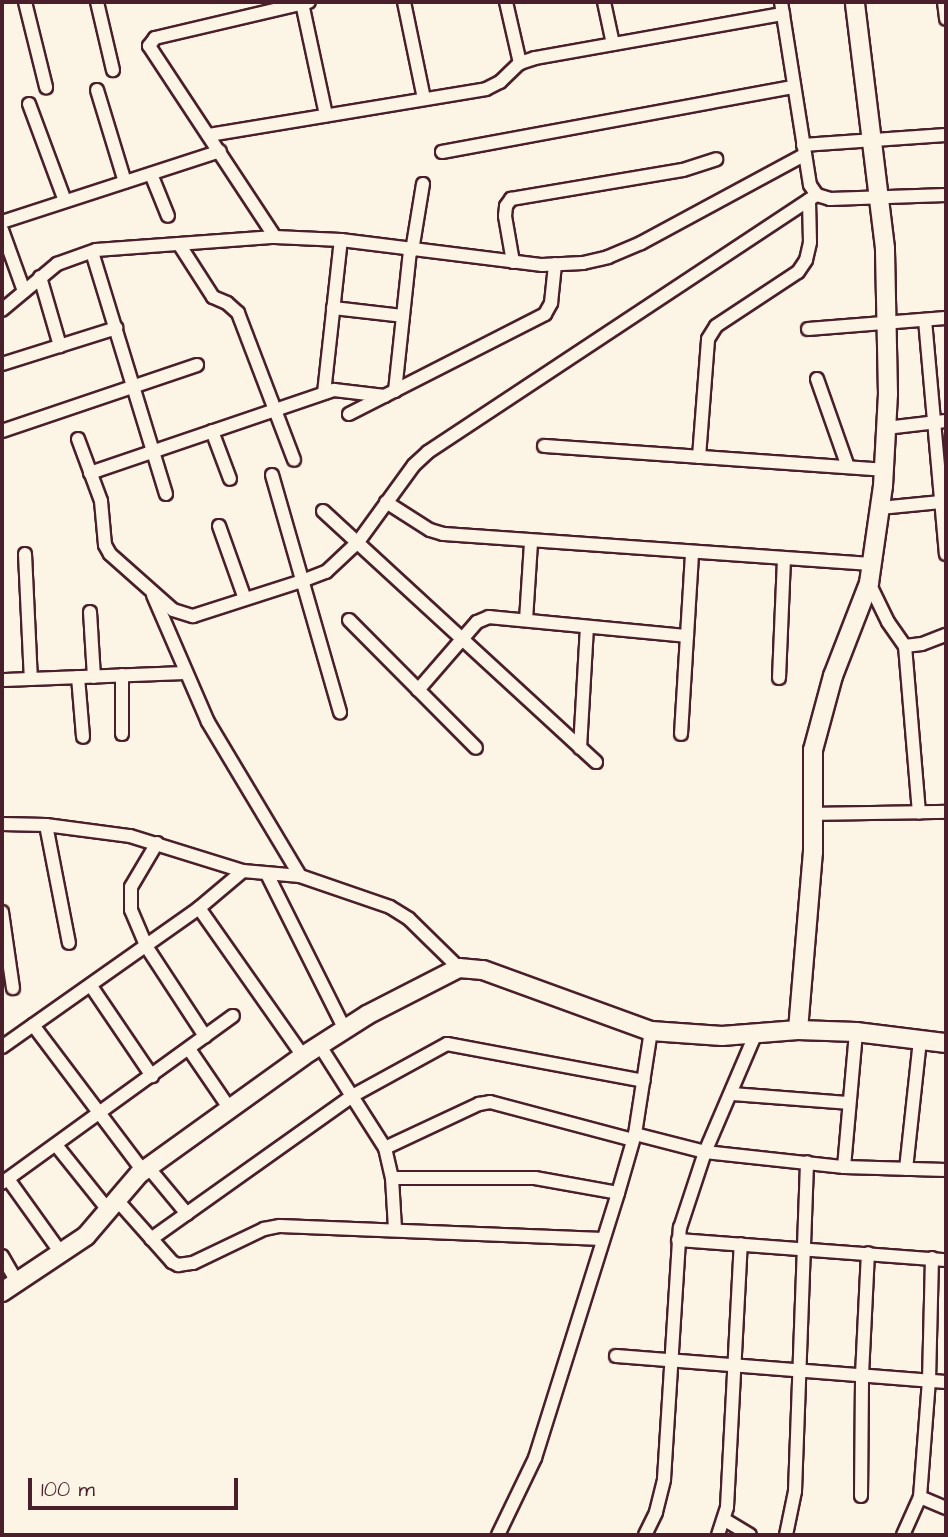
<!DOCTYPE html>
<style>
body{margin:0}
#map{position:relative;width:948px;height:1537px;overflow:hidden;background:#fcf5e5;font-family:"Architects Daughter",sans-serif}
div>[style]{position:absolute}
.roads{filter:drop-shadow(2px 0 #4a1f2b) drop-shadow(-2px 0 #4a1f2b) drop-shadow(0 2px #4a1f2b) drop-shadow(0 -2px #4a1f2b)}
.street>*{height:12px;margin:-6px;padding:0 6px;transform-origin:6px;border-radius:6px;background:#fcf5e5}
.secondary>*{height:18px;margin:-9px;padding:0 9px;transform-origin:9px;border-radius:9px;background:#fcf5e5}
span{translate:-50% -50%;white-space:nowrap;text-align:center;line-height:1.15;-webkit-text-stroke:5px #fcf5e5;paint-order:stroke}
.frame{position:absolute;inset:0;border:4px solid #4a1f2b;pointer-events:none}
.scale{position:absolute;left:28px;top:1478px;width:210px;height:32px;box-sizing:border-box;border:4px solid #4a1f2b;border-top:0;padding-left:9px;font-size:21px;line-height:24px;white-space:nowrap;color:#4a1f2b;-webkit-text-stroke:5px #fcf5e5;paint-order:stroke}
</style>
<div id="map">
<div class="roads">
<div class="street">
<i style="left:25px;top:2px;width:88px;rotate:76.1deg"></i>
<i style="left:97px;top:2px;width:70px;rotate:76.8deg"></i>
<i style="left:404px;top:2px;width:99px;rotate:78.3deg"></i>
<i style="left:506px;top:2px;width:63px;rotate:77.1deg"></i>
<i style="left:604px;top:2px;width:43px;rotate:77.9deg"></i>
<i style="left:781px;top:2px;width:185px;rotate:81deg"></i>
<i style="left:810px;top:185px;width:12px;rotate:55deg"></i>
<i style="left:817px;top:195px;width:14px;rotate:17deg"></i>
<i style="left:830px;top:199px;width:116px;rotate:-2deg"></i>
<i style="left:944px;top:2px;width:17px;rotate:83deg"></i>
<i style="left:302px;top:3px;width:115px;rotate:77.9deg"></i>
<i style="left:97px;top:90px;width:96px;rotate:73.1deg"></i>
<i style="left:29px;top:104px;width:103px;rotate:69.6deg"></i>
<i style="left:209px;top:135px;width:281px;rotate:-9.4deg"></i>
<i style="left:486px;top:89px;width:16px;rotate:-27deg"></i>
<i style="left:500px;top:82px;width:28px;rotate:-44deg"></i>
<i style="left:520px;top:63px;width:16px;rotate:-18deg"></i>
<i style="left:535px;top:58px;width:252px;rotate:-10.1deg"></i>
<i style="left:803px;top:145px;width:143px;rotate:-4deg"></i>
<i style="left:442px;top:152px;width:358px;rotate:-10.5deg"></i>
<i style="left:151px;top:174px;width:45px;rotate:68deg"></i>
<i style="left:2px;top:222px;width:229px;rotate:-18deg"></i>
<i style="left:2px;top:230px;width:65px;rotate:70.2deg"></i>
<i style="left:275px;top:237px;width:229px;rotate:-123.4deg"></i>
<i style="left:149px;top:46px;width:10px;rotate:-53deg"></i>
<i style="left:155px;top:38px;width:158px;rotate:-13.2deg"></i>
<i style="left:179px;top:244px;width:63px;rotate:57.3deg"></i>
<i style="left:213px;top:297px;width:15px;rotate:23deg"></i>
<i style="left:227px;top:303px;width:15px;rotate:42deg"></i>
<i style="left:238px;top:313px;width:157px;rotate:69.1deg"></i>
<i style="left:412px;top:251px;width:68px;rotate:-80.7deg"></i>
<i style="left:92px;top:252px;width:253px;rotate:73deg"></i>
<i style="left:513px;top:262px;width:47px;rotate:-99.9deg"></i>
<i style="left:505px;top:216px;width:10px;rotate:-84deg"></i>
<i style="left:506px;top:206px;width:9px;rotate:-54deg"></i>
<i style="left:511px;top:199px;width:174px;rotate:-9.6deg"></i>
<i style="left:683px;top:170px;width:35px;rotate:-18deg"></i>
<i style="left:40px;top:277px;width:72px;rotate:73.8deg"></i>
<i style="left:333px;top:308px;width:70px;rotate:6.5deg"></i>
<i style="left:2px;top:310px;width:72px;rotate:-39.9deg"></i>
<i style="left:57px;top:264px;width:41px;rotate:-19.7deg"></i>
<i style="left:96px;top:250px;width:179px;rotate:-4.2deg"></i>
<i style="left:275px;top:237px;width:66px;rotate:2.6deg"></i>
<i style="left:341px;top:240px;width:203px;rotate:7.1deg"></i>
<i style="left:542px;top:265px;width:41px;rotate:-2.8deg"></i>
<i style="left:583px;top:263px;width:26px;rotate:-13deg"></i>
<i style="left:608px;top:257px;width:36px;rotate:-23deg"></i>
<i style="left:641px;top:243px;width:185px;rotate:-28.4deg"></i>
<i style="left:925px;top:320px;width:235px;rotate:84.9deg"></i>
<i style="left:808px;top:329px;width:138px;rotate:-4.6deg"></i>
<i style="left:2px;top:364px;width:120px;rotate:-17.5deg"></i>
<i style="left:817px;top:379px;width:93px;rotate:70.6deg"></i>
<i style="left:395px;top:391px;width:141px;rotate:-83.9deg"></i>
<i style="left:324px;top:393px;width:154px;rotate:-83.7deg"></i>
<i style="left:349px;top:414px;width:220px;rotate:-27deg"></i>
<i style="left:545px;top:314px;width:13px;rotate:-61deg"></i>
<i style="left:551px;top:303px;width:39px;rotate:-84deg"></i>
<i style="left:886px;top:428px;width:60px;rotate:-6.7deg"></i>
<i style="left:2px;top:431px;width:206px;rotate:-18.7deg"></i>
<i style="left:212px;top:431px;width:51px;rotate:69.4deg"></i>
<i style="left:78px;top:439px;width:66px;rotate:69.6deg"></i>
<i style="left:101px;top:501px;width:44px;rotate:84.8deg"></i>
<i style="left:105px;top:545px;width:10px;rotate:61deg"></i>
<i style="left:110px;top:554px;width:84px;rotate:41.6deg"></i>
<i style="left:173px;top:610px;width:21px;rotate:17deg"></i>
<i style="left:193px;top:616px;width:114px;rotate:-17.8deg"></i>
<i style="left:302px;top:581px;width:26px;rotate:-21deg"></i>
<i style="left:326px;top:572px;width:44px;rotate:-43.2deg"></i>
<i style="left:358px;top:542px;width:95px;rotate:-54deg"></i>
<i style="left:414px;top:465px;width:19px;rotate:-43deg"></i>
<i style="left:428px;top:452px;width:466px;rotate:-33.5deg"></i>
<i style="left:544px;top:446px;width:341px;rotate:4deg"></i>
<i style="left:699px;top:457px;width:118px;rotate:-85.6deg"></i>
<i style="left:708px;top:339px;width:15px;rotate:-58deg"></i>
<i style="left:716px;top:326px;width:98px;rotate:-33.4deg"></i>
<i style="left:798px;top:272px;width:14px;rotate:-56deg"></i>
<i style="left:806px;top:260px;width:18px;rotate:-77deg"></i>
<i style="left:810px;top:242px;width:42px;rotate:-91.4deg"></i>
<i style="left:90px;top:473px;width:258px;rotate:-18.8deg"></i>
<i style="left:334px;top:390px;width:51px;rotate:6.7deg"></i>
<i style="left:272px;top:475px;width:247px;rotate:74deg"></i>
<i style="left:386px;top:502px;width:52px;rotate:32.5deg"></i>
<i style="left:430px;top:530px;width:14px;rotate:17deg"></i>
<i style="left:443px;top:534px;width:430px;rotate:4deg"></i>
<i style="left:880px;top:508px;width:61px;rotate:-5.6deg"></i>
<i style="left:323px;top:511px;width:371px;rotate:42.6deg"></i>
<i style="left:219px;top:526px;width:77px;rotate:70.4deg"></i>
<i style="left:25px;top:554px;width:125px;rotate:87.3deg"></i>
<i style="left:869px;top:583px;width:43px;rotate:64deg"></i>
<i style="left:888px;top:622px;width:29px;rotate:55deg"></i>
<i style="left:905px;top:646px;width:17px;rotate:-7deg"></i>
<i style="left:922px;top:644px;width:26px;rotate:-21deg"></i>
<i style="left:153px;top:595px;width:138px;rotate:66.6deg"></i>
<i style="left:208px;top:722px;width:179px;rotate:59.1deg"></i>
<i style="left:90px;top:612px;width:65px;rotate:86.5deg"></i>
<i style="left:349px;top:620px;width:180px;rotate:45.2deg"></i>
<i style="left:526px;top:620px;width:78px;rotate:-86.3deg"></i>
<i style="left:905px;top:646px;width:167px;rotate:85.2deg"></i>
<i style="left:122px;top:675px;width:59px;rotate:90deg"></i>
<i style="left:78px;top:677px;width:60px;rotate:85.2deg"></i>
<i style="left:779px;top:678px;width:119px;rotate:-87.6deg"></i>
<i style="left:2px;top:680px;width:183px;rotate:-2.2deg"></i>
<i style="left:418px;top:690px;width:90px;rotate:-49.1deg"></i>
<i style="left:477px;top:622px;width:13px;rotate:-23deg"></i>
<i style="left:489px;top:617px;width:199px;rotate:5.5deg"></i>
<i style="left:681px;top:734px;width:181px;rotate:-86.5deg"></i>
<i style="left:580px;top:748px;width:121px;rotate:-86.7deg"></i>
<i style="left:813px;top:814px;width:133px;rotate:-0.9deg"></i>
<i style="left:2px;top:824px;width:44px;rotate:1.3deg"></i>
<i style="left:46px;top:825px;width:85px;rotate:7.5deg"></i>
<i style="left:130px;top:836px;width:118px;rotate:17.2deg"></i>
<i style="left:243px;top:871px;width:57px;rotate:5deg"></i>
<i style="left:300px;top:876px;width:95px;rotate:19deg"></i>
<i style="left:390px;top:907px;width:22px;rotate:32deg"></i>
<i style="left:409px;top:919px;width:70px;rotate:44.4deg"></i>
<i style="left:46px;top:825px;width:120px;rotate:79deg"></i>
<i style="left:157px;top:843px;width:51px;rotate:120.6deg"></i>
<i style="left:131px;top:887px;width:23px;rotate:90deg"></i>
<i style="left:131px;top:910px;width:39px;rotate:67deg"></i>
<i style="left:146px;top:946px;width:108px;rotate:56.8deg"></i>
<i style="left:267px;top:874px;width:174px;rotate:63.4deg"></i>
<i style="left:199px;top:908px;width:181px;rotate:54.9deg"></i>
<i style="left:2px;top:912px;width:77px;rotate:81.8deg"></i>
<i style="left:91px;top:986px;width:109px;rotate:55.9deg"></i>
<i style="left:33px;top:1025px;width:183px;rotate:53deg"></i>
<i style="left:320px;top:1046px;width:121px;rotate:57.5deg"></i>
<i style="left:385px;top:1148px;width:31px;rotate:77deg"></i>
<i style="left:392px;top:1178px;width:51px;rotate:86.6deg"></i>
<i style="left:2px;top:1047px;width:241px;rotate:-35.2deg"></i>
<i style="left:199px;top:908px;width:57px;rotate:-40.1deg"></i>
<i style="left:189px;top:1049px;width:73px;rotate:55.7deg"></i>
<i style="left:732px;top:1094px;width:116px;rotate:4.4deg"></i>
<i style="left:635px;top:1134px;width:72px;rotate:14.4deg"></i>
<i style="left:705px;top:1152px;width:140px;rotate:6.2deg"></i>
<i style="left:844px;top:1167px;width:102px;rotate:1.7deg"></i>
<i style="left:56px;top:1145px;width:83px;rotate:51.3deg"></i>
<i style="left:385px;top:1148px;width:104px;rotate:-25.1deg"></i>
<i style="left:479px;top:1104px;width:11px;rotate:-10deg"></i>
<i style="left:490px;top:1102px;width:148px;rotate:14.9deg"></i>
<i style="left:148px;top:1167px;width:61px;rotate:50.3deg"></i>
<i style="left:844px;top:1167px;width:136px;rotate:-84.9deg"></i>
<i style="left:906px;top:1169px;width:129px;rotate:-83.8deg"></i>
<i style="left:392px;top:1178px;width:143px"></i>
<i style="left:535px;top:1178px;width:84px;rotate:10.2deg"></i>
<i style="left:8px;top:1179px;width:91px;rotate:54.4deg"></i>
<i style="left:2px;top:1183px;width:285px;rotate:-35.9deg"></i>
<i style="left:117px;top:1200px;width:83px;rotate:48.4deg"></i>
<i style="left:172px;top:1262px;width:7px;rotate:27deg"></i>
<i style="left:178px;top:1265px;width:15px;rotate:-8deg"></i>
<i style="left:193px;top:1263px;width:79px;rotate:-25.6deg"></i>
<i style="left:264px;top:1229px;width:16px;rotate:-11deg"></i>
<i style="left:280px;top:1226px;width:323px;rotate:2.3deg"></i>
<i style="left:151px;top:1239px;width:249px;rotate:-35.4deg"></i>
<i style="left:354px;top:1095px;width:106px;rotate:-28.7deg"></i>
<i style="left:447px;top:1044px;width:200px;rotate:10.6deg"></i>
<i style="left:678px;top:1240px;width:269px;rotate:4.3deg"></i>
<i style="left:2px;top:1256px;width:30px;rotate:60deg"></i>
<i style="left:616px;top:1356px;width:331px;rotate:4.5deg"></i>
<i style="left:861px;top:1496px;width:121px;rotate:-89.5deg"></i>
<i style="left:862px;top:1375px;width:122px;rotate:-87.2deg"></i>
<i style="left:920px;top:1497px;width:28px;rotate:23deg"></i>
<i style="left:725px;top:1520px;width:29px;rotate:31deg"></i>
<i style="left:498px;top:1535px;width:85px;rotate:-64.3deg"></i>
<i style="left:535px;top:1458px;width:278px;rotate:-72.6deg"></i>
<i style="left:618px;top:1193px;width:61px;rotate:-73.9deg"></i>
<i style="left:635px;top:1134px;width:104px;rotate:-81.2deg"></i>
<i style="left:645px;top:1535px;width:25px;rotate:-64deg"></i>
<i style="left:656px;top:1512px;width:34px;rotate:-76deg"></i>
<i style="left:664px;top:1479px;width:252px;rotate:-86.4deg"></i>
<i style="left:680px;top:1228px;width:80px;rotate:-71.8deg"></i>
<i style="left:705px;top:1152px;width:129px;rotate:-66.8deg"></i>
<i style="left:718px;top:1535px;width:29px;rotate:-72deg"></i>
<i style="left:727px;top:1507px;width:263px;rotate:-87deg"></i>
<i style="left:786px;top:1535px;width:45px;rotate:-78.4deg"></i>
<i style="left:795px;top:1491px;width:329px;rotate:-87.9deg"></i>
<i style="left:903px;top:1535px;width:42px;rotate:-65.9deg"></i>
<i style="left:920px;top:1497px;width:116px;rotate:-85.6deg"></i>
<i style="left:929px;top:1381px;width:123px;rotate:-88.6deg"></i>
</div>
<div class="secondary">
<i style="left:798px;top:1030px;width:179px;rotate:-85.2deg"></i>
<i style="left:813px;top:852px;width:102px;rotate:-90deg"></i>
<i style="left:813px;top:750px;width:77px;rotate:-74.9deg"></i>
<i style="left:833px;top:676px;width:100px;rotate:-68.8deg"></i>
<i style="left:869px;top:583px;width:98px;rotate:-81.8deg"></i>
<i style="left:883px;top:486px;width:92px;rotate:-86.9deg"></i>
<i style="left:888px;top:394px;width:146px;rotate:-91.2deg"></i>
<i style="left:885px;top:248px;width:248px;rotate:-97deg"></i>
<i style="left:2px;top:1292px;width:101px;rotate:-33.7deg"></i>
<i style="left:86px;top:1236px;width:82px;rotate:-49.5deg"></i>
<i style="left:139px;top:1174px;width:202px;rotate:-35.7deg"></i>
<i style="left:303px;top:1056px;width:76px;rotate:-32.6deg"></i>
<i style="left:367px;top:1015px;width:103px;rotate:-27.1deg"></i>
<i style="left:459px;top:968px;width:24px;rotate:5deg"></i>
<i style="left:483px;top:970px;width:179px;rotate:20deg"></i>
<i style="left:651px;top:1031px;width:71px;rotate:4deg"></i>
<i style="left:722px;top:1036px;width:76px;rotate:-4.5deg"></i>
<i style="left:798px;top:1030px;width:58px;rotate:2deg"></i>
<i style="left:856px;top:1032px;width:91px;rotate:7deg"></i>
</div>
</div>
<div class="frame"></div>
<div class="scale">100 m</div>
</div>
